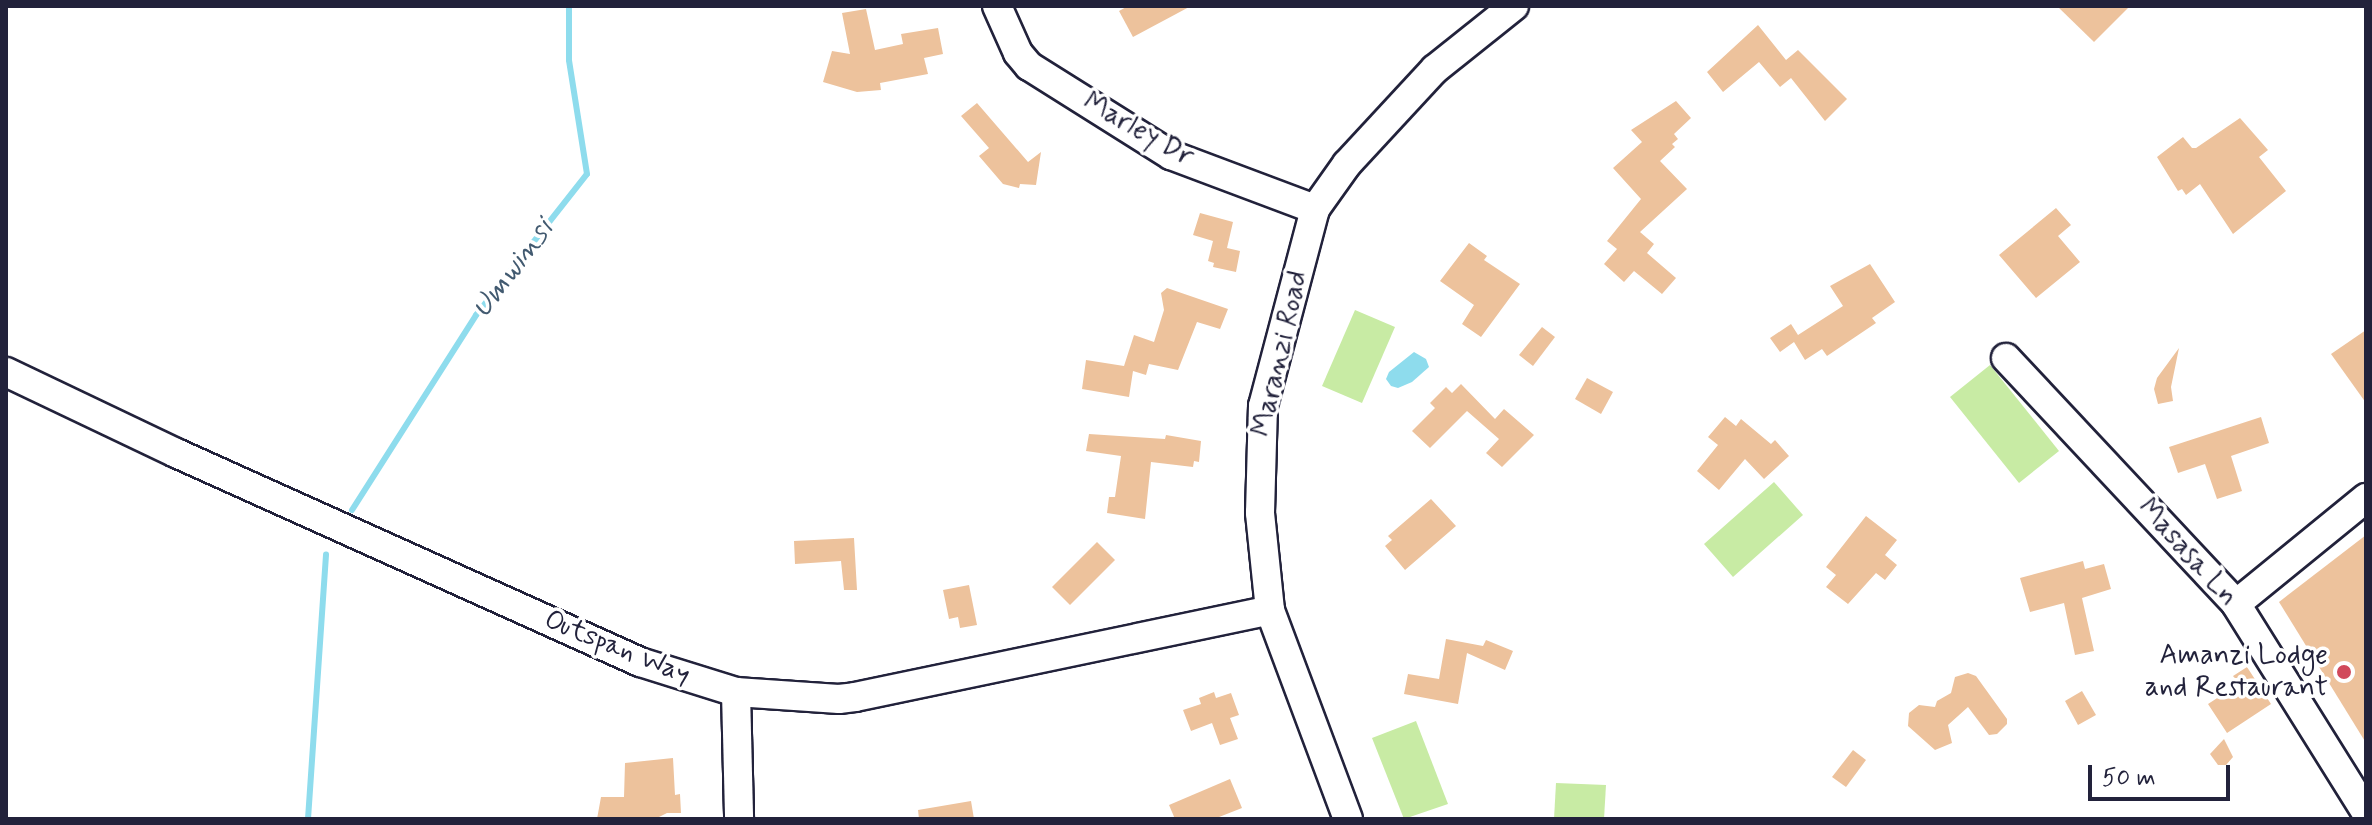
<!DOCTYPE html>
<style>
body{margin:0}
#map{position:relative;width:2372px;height:825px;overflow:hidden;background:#fff;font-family:Mynerve,sans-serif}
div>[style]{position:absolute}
.green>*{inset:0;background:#c8eba4}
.water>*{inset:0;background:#8edced}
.stream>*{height:6px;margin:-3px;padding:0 3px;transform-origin:3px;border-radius:3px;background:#8edced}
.building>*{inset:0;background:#edc29c}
.roads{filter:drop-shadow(2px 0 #22223b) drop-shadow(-2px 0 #22223b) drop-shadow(0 2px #22223b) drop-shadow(0 -2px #22223b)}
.minor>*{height:28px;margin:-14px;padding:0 14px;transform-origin:14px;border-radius:14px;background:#fff}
.dots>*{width:22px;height:22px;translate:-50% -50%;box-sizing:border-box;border:4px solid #fff;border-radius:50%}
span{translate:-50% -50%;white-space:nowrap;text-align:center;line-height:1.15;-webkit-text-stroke:7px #fff;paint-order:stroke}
.street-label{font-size:28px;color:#22223b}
.poi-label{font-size:28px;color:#22223b}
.right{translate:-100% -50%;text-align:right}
.water-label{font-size:30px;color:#425a70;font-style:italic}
.frame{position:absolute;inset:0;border:8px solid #22223b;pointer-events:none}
.scale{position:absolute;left:2088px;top:765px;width:142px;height:36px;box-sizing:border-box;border:4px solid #22223b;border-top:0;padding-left:10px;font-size:24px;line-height:28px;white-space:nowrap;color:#22223b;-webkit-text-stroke:6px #fff;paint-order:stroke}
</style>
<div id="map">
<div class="green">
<i style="clip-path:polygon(1355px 310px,1395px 327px,1362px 403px,1322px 386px)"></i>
<i style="clip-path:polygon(1990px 365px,2059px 451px,2019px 483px,1950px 397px)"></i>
<i style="clip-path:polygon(1774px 482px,1803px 515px,1733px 577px,1704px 544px)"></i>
<i style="clip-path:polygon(1416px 721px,1448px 804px,1404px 819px,1372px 738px)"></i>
<i style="clip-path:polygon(1556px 783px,1606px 785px,1604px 819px,1554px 819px)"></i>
</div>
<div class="water">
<i style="clip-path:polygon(1414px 352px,1426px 359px,1429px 367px,1412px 382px,1398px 388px,1391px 386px,1386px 379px,1389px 372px)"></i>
</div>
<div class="stream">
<i style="left:352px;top:510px;width:231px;rotate:-57.5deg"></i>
<i style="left:476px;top:315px;width:179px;rotate:-51.8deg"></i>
<i style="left:587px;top:174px;width:115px;rotate:-99deg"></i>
<i style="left:569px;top:60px;width:54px;rotate:-90deg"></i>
<i style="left:308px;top:819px;width:265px;rotate:-86.1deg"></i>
</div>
<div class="building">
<i style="clip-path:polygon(1128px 6px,1191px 6px,1133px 37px,1119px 11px)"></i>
<i style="clip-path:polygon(2057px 6px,2130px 6px,2094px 42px)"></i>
<i style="clip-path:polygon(866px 9px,875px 50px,903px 44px,901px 34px,938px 28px,943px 54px,924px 58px,928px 74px,880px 83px,881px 90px,857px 92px,823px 82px,832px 51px,850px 54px,842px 13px)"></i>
<i style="clip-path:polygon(1758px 25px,1786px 60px,1798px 50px,1847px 99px,1825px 121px,1791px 78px,1780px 87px,1759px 62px,1723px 92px,1707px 72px)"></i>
<i style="clip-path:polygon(1676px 101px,1691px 118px,1674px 134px,1678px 139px,1672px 144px,1675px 147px,1660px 161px,1687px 189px,1640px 232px,1654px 244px,1647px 253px,1676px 278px,1662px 294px,1634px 271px,1624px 282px,1604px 264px,1617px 249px,1607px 241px,1641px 199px,1613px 168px,1642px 142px,1631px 130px)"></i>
<i style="clip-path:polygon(977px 103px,1028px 162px,1041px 152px,1036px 185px,1020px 184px,1019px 188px,1003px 184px,979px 156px,989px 148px,961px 116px)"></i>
<i style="clip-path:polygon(2240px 118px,2268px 150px,2259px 157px,2286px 191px,2233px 234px,2200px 184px,2186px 195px,2182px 189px,2178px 191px,2157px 157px,2183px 137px,2192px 148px,2196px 148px)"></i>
<i style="clip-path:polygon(2056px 208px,2071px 225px,2058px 236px,2080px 262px,2036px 298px,1999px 255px)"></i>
<i style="clip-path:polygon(1200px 213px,1233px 222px,1227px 248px,1240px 251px,1236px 272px,1213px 267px,1214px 263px,1208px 261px,1213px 241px,1193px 235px)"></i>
<i style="clip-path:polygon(1469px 243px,1487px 256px,1484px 260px,1520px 284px,1481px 337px,1462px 324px,1474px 305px,1440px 281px)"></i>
<i style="clip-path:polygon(1870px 264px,1895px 302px,1872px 318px,1876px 323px,1827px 356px,1822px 349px,1805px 360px,1794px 342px,1780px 352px,1770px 338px,1791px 324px,1798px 335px,1843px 306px,1830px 286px)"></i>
<i style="clip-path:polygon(1167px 288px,1228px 309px,1220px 329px,1197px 322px,1178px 370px,1149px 364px,1146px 375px,1133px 371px,1129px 397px,1082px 389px,1086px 360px,1124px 366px,1134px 335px,1154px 342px,1164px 310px,1161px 293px)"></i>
<i style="clip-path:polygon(1542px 327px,1555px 337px,1533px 366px,1519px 355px)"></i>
<i style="clip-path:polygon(2366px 330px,2366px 403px,2331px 354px)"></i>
<i style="clip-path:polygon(2179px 348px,2171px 387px,2173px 401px,2158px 404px,2154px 389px,2157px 378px)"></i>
<i style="clip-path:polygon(1587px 378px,1613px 392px,1601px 414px,1575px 399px)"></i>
<i style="clip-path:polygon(1461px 384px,1495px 419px,1504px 409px,1534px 435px,1502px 467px,1486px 453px,1499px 439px,1467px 411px,1430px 448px,1412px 431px,1435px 408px,1430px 403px,1446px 387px,1452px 393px)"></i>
<i style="clip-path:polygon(1725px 417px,1736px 426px,1741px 419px,1771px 444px,1775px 440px,1789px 456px,1764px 479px,1745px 459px,1719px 490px,1697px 471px,1718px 445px,1708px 437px)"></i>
<i style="clip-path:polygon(2261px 417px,2269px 443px,2231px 456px,2242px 491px,2217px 499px,2205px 464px,2178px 473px,2169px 447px)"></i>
<i style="clip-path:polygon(1089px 434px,1165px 439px,1166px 435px,1201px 441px,1199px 462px,1194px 461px,1193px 467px,1151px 462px,1145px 519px,1107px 513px,1109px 497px,1115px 497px,1121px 456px,1086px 451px)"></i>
<i style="clip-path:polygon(1431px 499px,1456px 526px,1405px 570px,1385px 546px,1392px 540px,1388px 536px)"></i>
<i style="clip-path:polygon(1866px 516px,1897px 540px,1885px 555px,1897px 565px,1885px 580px,1876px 573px,1848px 604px,1826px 587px,1836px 575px,1826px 567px)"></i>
<i style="clip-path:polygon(2366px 535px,2366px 743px,2279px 602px)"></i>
<i style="clip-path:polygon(854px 538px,857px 590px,844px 590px,841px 561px,795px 564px,794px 541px)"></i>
<i style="clip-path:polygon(1097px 542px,1115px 560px,1070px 605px,1052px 587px)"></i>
<i style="clip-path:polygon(2083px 561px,2085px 569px,2104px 564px,2111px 589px,2082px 598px,2094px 651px,2075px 655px,2064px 603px,2030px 612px,2020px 578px)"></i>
<i style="clip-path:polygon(969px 585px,977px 625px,960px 628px,958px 617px,949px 619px,943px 590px)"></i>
<i style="clip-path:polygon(1446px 639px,1483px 646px,1486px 640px,1513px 651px,1505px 670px,1467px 653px,1458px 704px,1404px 694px,1408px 674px,1439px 679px)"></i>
<i style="clip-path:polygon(2247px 667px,2271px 704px,2227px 733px,2208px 704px,2239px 684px,2233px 676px)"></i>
<i style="clip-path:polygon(1968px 673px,1976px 676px,2007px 719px,2007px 724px,1997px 734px,1989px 735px,1968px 707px,1948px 725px,1952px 743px,1935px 750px,1908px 726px,1909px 713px,1919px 705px,1935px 707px,1937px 701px,1951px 693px,1955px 677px)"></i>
<i style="clip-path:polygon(2082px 691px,2096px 715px,2078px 725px,2065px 701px)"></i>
<i style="clip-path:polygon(1214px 692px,1216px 698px,1231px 693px,1239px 715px,1230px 718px,1238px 739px,1220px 745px,1212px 723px,1191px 731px,1183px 710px,1201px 704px,1199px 698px)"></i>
<i style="clip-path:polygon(2224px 739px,2233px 757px,2226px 765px,2218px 765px,2210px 754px)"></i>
<i style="clip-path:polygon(1853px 750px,1866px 760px,1846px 787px,1832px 777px)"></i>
<i style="clip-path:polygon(673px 758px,675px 795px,680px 794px,681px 813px,667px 813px,655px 819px,597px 819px,601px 797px,624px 797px,625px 763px)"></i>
<i style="clip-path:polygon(1230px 779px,1242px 808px,1214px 819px,1175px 819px,1169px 805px)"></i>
<i style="clip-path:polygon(971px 801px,974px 819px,919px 819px,918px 810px)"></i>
</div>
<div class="roads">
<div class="minor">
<i style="left:997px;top:6px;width:51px;rotate:65.9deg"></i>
<i style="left:1018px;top:53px;width:17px;rotate:50deg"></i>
<i style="left:1029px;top:66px;width:168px;rotate:32.1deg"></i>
<i style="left:1171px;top:155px;width:154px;rotate:20.6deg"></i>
<i style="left:2006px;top:358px;width:337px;rotate:46.9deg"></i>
<i style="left:2236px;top:604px;width:245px;rotate:58deg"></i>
<i style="left:6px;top:372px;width:188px;rotate:25.5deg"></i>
<i style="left:176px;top:453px;width:509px;rotate:24.25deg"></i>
<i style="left:640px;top:662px;width:101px;rotate:17.4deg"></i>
<i style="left:736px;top:692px;width:103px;rotate:3.9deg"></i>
<i style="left:839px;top:699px;width:16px;rotate:-7deg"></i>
<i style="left:855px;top:697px;width:424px;rotate:-11.8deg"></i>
<i style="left:2236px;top:604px;width:168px;rotate:-39.2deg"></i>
<i style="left:736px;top:692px;width:127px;rotate:88.6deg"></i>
<i style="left:1348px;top:819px;width:223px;rotate:-110.5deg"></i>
<i style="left:1270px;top:610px;width:98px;rotate:-95.9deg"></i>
<i style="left:1260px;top:513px;width:107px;rotate:-88.4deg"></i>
<i style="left:1263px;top:406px;width:204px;rotate:-75.2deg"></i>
<i style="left:1315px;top:209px;width:55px;rotate:-54.6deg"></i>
<i style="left:1347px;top:164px;width:129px;rotate:-47.2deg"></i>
<i style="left:1435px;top:69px;width:101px;rotate:-38.6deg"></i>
</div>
</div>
<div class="dots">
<i style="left:2344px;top:672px;background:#d1495b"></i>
</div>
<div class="street-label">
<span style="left:1138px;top:130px;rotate:29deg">Marley Dr</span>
<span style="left:1281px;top:354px;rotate:-77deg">Maranzi Road</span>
<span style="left:2187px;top:553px;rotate:48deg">Masasa Ln</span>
<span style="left:617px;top:648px;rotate:22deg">Outspan Way</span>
</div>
<div class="poi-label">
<span class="right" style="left:2328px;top:672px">Amanzi Lodge<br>and Restaurant</span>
</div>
<div class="water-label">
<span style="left:513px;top:269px;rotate:-53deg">Umwinsi</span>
</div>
<div class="frame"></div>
<div class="scale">50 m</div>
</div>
